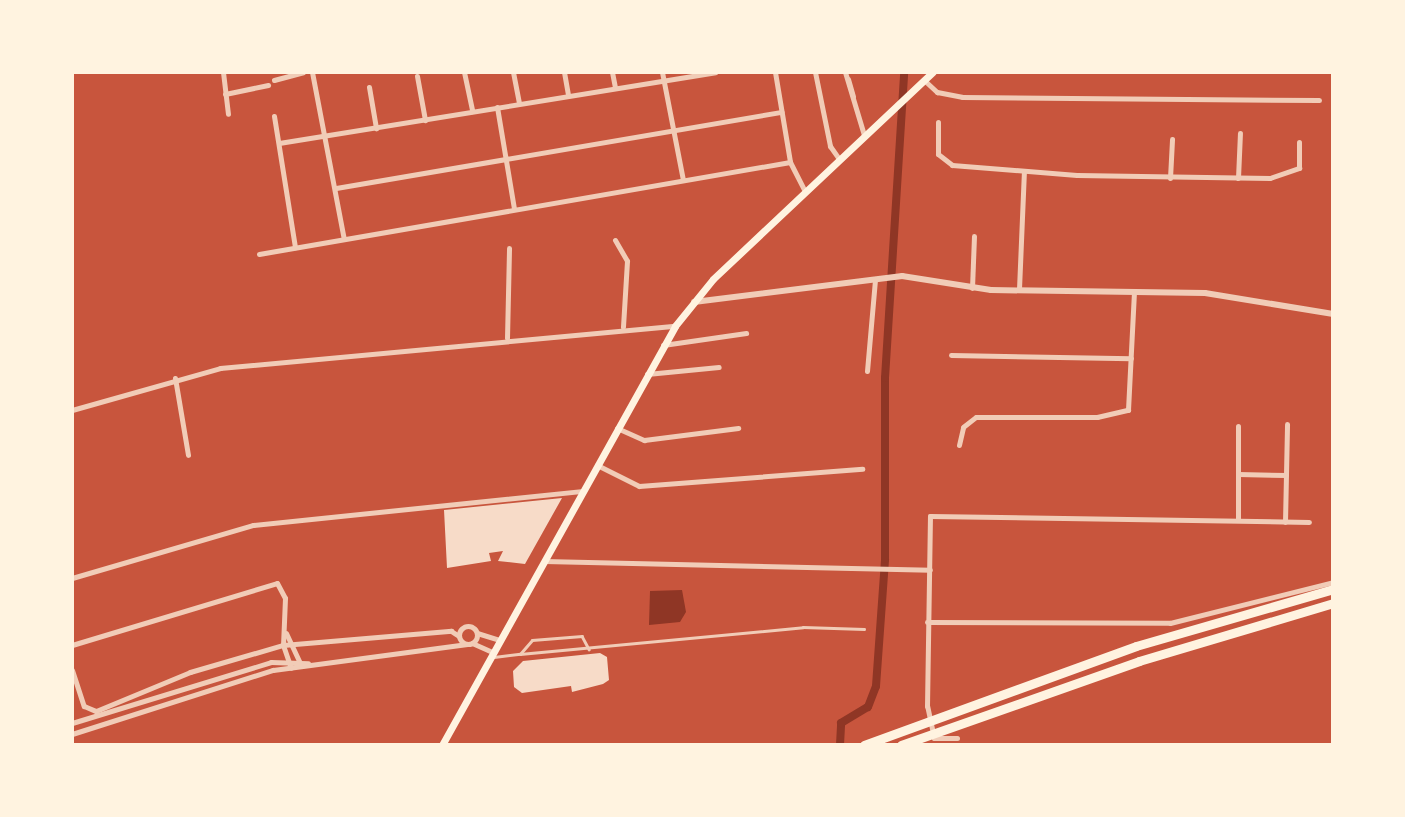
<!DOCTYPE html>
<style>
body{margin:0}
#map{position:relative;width:1405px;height:817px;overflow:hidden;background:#c8553d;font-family:Poppins,sans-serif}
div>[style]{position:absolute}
.water>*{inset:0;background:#8f3625}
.canal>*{height:8px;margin:-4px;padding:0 4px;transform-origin:4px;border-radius:4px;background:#8f3625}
.building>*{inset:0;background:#f7dbc8}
.service>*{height:2.5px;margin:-1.25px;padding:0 1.25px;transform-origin:1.25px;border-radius:1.25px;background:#f1ccb7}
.minor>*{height:5px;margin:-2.5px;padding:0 2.5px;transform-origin:2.5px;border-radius:2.5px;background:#f1ccb7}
.minor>.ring{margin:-2.5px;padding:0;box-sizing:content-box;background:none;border:5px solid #f1ccb7;border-radius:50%}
.tertiary>*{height:6px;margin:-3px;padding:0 3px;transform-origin:3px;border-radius:3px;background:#f1ccb7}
.secondary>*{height:7px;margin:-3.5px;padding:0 3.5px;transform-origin:3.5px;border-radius:3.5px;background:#fff3e0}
.motorway>*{height:9px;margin:-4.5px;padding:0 4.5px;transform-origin:4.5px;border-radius:4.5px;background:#fff3e0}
span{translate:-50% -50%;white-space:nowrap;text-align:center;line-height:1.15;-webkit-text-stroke:5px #fff3e0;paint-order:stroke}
.frame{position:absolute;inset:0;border:74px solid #fff3e0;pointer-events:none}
</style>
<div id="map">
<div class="water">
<i style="clip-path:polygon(682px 590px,686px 612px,680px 622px,649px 625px,650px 591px)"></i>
</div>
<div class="canal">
<i style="left:840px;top:745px;width:22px;rotate:-87deg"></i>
<i style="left:841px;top:723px;width:31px;rotate:-31deg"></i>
<i style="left:868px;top:707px;width:22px;rotate:-69deg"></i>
<i style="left:876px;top:686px;width:127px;rotate:-85.9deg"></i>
<i style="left:885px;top:559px;width:181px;rotate:-90deg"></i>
<i style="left:885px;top:378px;width:307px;rotate:-86.4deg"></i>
</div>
<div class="building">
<i style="clip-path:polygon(562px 498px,525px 564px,498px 561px,503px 551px,489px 553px,491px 561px,447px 568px,444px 510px)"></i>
<i style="clip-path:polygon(600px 653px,607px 657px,609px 680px,603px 684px,572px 692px,571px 686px,522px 693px,514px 687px,513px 671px,523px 661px)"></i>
</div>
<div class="service">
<i style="left:520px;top:654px;width:284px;rotate:-5.4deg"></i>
<i style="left:803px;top:627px;width:61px;rotate:1.9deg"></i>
<i style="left:494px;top:657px;width:26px;rotate:-7deg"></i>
<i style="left:520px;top:654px;width:18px;rotate:-49deg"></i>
<i style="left:532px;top:640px;width:50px;rotate:-4.6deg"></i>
<i style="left:582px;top:636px;width:15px;rotate:62deg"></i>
</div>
<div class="minor">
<i style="left:223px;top:72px;width:42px;rotate:83.2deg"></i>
<i style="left:312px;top:72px;width:170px;rotate:79.2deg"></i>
<i style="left:464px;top:72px;width:40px;rotate:78deg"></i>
<i style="left:513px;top:72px;width:32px;rotate:79deg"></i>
<i style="left:564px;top:72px;width:23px;rotate:80deg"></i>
<i style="left:612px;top:72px;width:16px;rotate:79deg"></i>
<i style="left:662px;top:72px;width:110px;rotate:79deg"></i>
<i style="left:775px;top:72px;width:91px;rotate:80.5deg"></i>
<i style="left:790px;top:162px;width:31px;rotate:63deg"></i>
<i style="left:815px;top:72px;width:76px;rotate:78.5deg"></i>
<i style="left:830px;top:146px;width:16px;rotate:55deg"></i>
<i style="left:845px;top:72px;width:66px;rotate:73.2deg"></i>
<i style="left:417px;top:76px;width:45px;rotate:79.7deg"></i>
<i style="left:848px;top:79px;width:18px;rotate:74deg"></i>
<i style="left:274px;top:80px;width:30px;rotate:-15deg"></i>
<i style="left:924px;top:80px;width:18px;rotate:43deg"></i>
<i style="left:937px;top:92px;width:25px;rotate:11deg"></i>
<i style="left:962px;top:97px;width:357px;rotate:0.5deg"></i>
<i style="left:369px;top:87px;width:42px;rotate:80.3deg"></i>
<i style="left:225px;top:94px;width:44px;rotate:-11.8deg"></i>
<i style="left:497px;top:107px;width:103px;rotate:80.5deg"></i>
<i style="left:274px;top:116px;width:133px;rotate:80.9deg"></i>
<i style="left:938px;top:122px;width:32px;rotate:90deg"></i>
<i style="left:938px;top:154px;width:18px;rotate:38deg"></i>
<i style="left:952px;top:165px;width:125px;rotate:4.6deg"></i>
<i style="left:1077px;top:175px;width:193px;rotate:0.9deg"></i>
<i style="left:1270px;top:178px;width:31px;rotate:-19deg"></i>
<i style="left:1299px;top:168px;width:26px;rotate:-90deg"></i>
<i style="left:279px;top:143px;width:442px;rotate:-9.2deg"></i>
<i style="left:1170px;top:178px;width:39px;rotate:-87deg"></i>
<i style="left:1238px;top:178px;width:45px;rotate:-87.5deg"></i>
<i style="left:336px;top:188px;width:452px;rotate:-9.7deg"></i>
<i style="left:615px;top:240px;width:24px;rotate:60deg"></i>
<i style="left:627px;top:261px;width:66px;rotate:93.5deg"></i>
<i style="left:259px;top:254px;width:539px;rotate:-9.83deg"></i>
<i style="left:972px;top:288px;width:52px;rotate:-87.8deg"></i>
<i style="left:1019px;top:289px;width:117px;rotate:-87.6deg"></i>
<i style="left:507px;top:338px;width:90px;rotate:-88.7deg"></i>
<i style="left:663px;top:345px;width:84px;rotate:-8.2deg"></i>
<i style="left:951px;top:355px;width:180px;rotate:1deg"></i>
<i style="left:867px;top:371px;width:91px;rotate:-85deg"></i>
<i style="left:647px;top:374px;width:72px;rotate:-5.6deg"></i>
<i style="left:175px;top:378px;width:78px;rotate:80.4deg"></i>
<i style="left:72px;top:410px;width:154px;rotate:-15.8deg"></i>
<i style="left:220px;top:368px;width:457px;rotate:-5.3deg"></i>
<i style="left:1238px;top:426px;width:92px;rotate:90deg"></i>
<i style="left:617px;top:428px;width:30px;rotate:24deg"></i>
<i style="left:644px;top:440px;width:95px;rotate:-7.3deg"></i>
<i style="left:959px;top:445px;width:18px;rotate:-77deg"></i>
<i style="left:963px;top:427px;width:16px;rotate:-38deg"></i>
<i style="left:976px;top:417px;width:121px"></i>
<i style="left:1097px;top:417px;width:32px;rotate:-13deg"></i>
<i style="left:1128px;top:410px;width:119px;rotate:-87.1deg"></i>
<i style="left:597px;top:465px;width:47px;rotate:26.6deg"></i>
<i style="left:639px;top:486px;width:224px;rotate:-4.4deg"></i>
<i style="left:1238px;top:474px;width:48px;rotate:1.2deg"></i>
<i style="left:1285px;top:522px;width:98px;rotate:-88.8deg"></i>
<i style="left:544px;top:561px;width:386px;rotate:1.3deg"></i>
<i style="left:72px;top:578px;width:189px;rotate:-16.3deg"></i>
<i style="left:253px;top:525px;width:332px;rotate:-5.9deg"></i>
<i style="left:927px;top:622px;width:243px;rotate:0.2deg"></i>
<i style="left:1170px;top:623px;width:168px;rotate:-14.1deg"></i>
<i class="ring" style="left:459px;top:626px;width:13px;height:13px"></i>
<i style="left:286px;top:633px;width:35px;rotate:65deg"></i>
<i style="left:477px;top:633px;width:24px;rotate:17deg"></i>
<i style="left:472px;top:643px;width:24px;rotate:24deg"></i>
<i style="left:72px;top:645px;width:214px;rotate:-16.8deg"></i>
<i style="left:277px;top:583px;width:17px;rotate:62deg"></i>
<i style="left:285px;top:598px;width:47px;rotate:92.4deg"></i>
<i style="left:283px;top:645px;width:24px;rotate:71deg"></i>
<i style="left:72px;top:670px;width:38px;rotate:72deg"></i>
<i style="left:84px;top:706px;width:13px;rotate:23deg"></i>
<i style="left:96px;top:711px;width:102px;rotate:-22.5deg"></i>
<i style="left:190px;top:672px;width:97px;rotate:-16.2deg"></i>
<i style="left:283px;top:645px;width:169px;rotate:-4.8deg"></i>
<i style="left:451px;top:631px;width:9px;rotate:32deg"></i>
<i style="left:72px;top:723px;width:208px;rotate:-17deg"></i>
<i style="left:271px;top:662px;width:37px;rotate:2deg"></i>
<i style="left:72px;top:734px;width:211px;rotate:-17.7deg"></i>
<i style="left:273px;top:670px;width:196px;rotate:-7.6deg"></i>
<i style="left:957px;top:738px;width:23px;rotate:180deg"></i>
<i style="left:934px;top:738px;width:33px;rotate:-102deg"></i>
<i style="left:927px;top:706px;width:190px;rotate:-89.1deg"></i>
<i style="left:930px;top:516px;width:379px;rotate:0.9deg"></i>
</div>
<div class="tertiary">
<i style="left:694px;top:302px;width:210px;rotate:-7.1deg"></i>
<i style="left:902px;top:276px;width:90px;rotate:8.9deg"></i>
<i style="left:991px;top:290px;width:214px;rotate:0.8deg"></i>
<i style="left:1205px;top:293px;width:130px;rotate:9.3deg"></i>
</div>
<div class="secondary">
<i style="left:442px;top:745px;width:479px;rotate:-60.9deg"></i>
<i style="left:675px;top:326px;width:60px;rotate:-51deg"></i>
<i style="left:713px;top:279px;width:302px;rotate:-43.3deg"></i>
</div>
<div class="motorway">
<i style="left:864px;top:745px;width:289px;rotate:-20deg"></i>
<i style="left:1136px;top:646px;width:205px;rotate:-16.1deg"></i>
<i style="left:901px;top:745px;width:252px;rotate:-19.4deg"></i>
<i style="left:1139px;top:661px;width:202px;rotate:-16.6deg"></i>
</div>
<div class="frame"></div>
</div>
